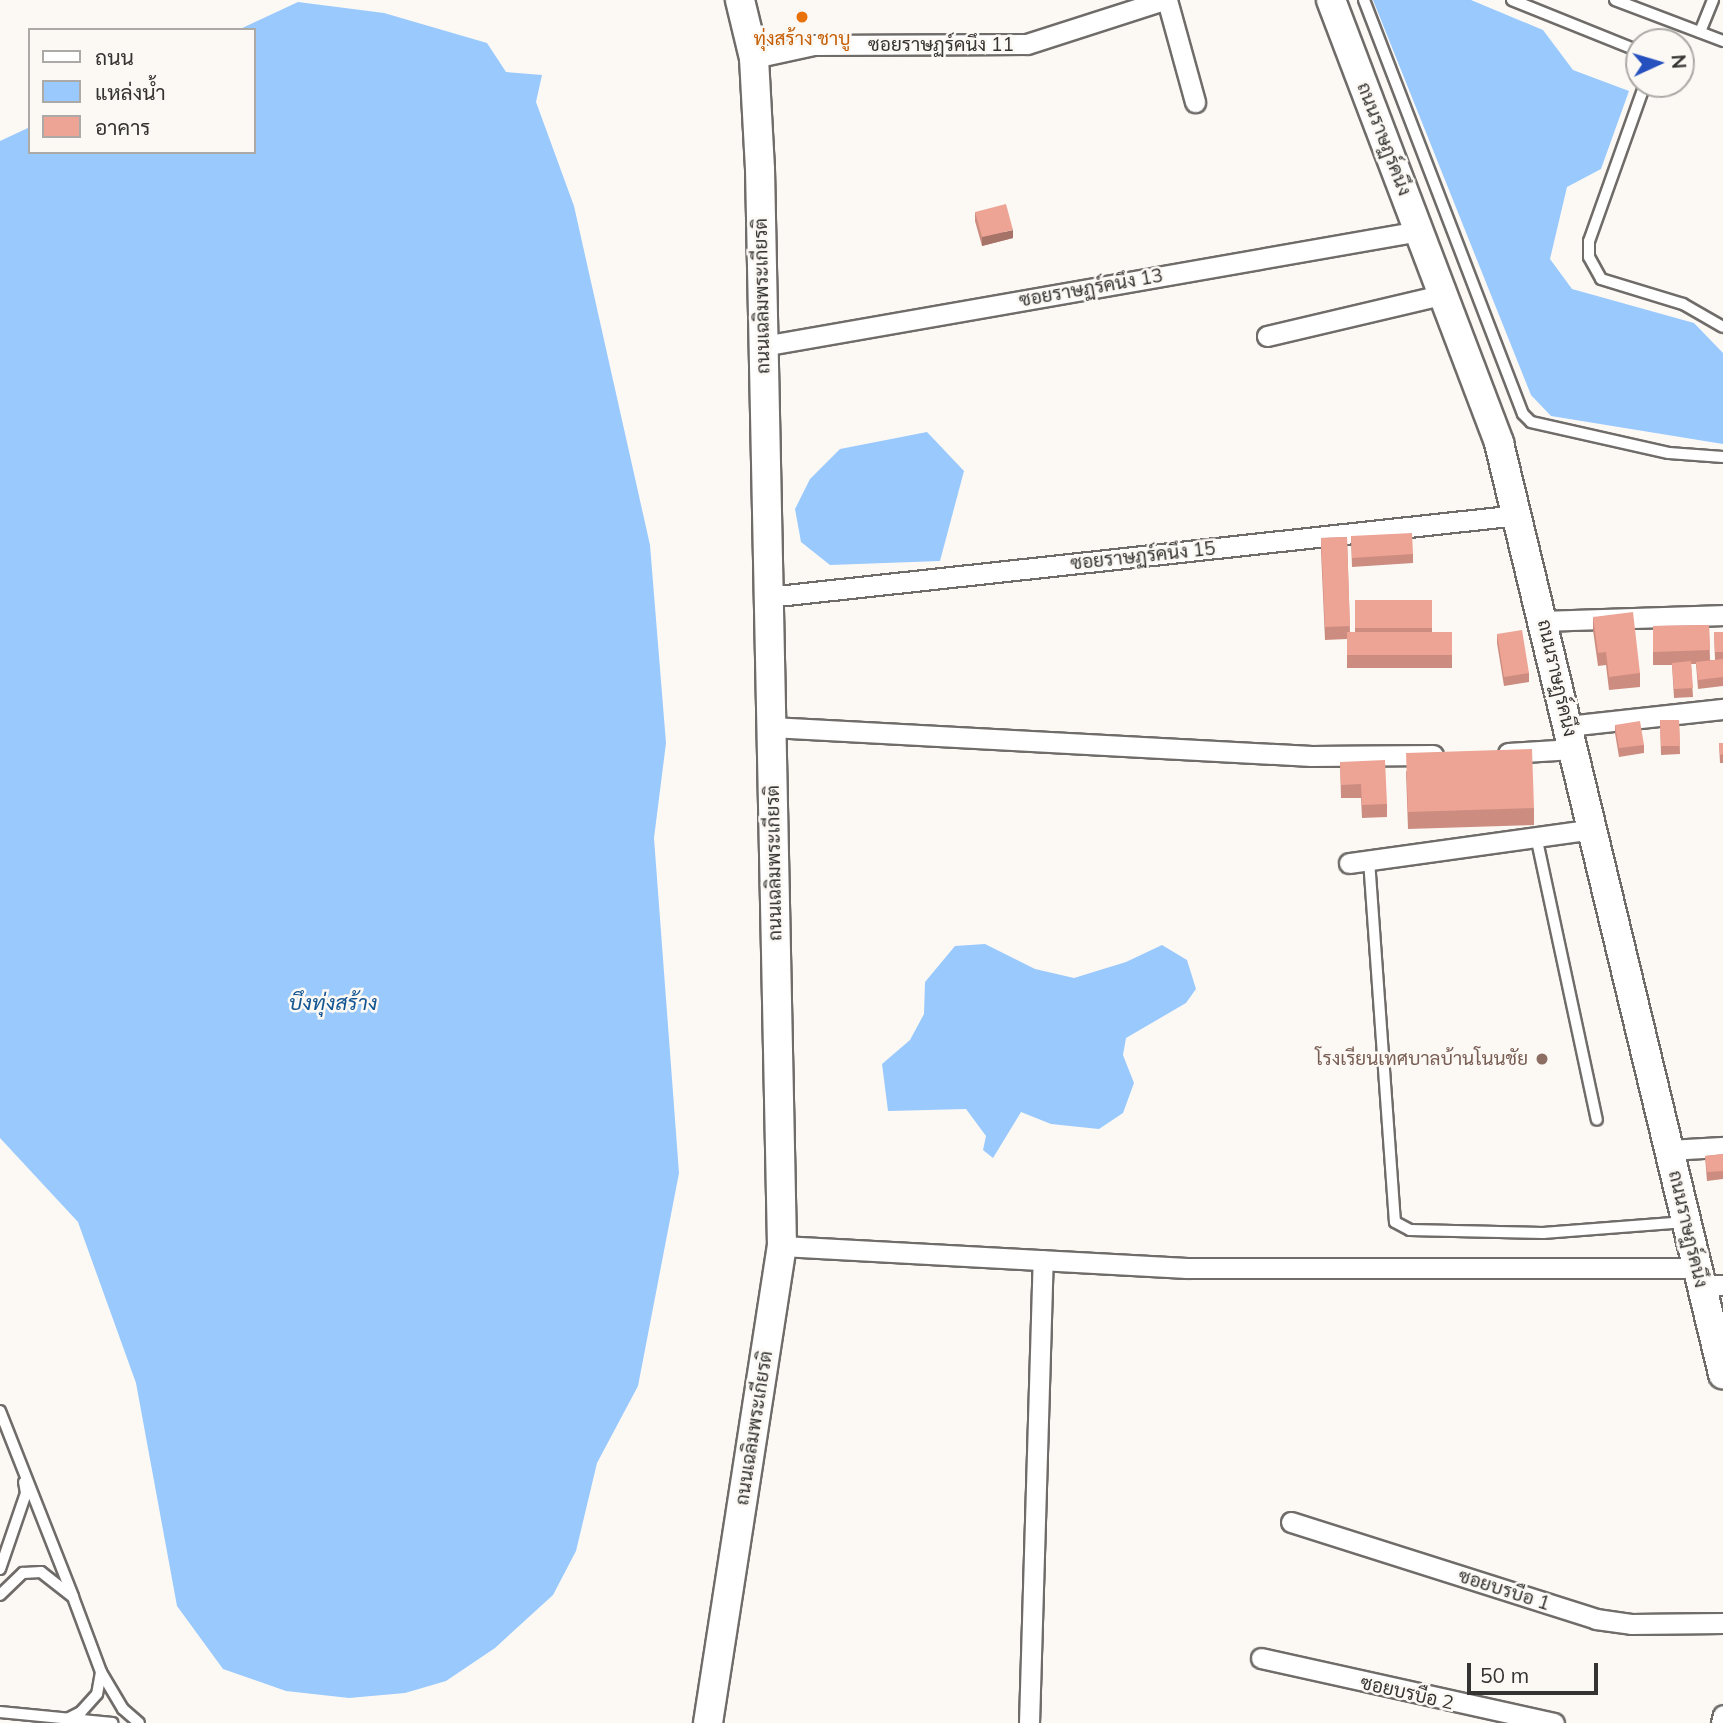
<!DOCTYPE html>
<meta charset="utf-8">
<style>
body{margin:0}
#map{position:relative;width:1723px;height:1723px;overflow:hidden;background:#fcf9f5;font-family:Mulish,Sarabun,sans-serif}
div>[style]{position:absolute}
.water>*{inset:0;background:#99c9fd}
.roads{filter:drop-shadow(2px 0 #6f6c69) drop-shadow(-2px 0 #6f6c69) drop-shadow(0 2px #6f6c69) drop-shadow(0 -2px #6f6c69)}
.lane>*{height:10px;margin:-5px;padding:0 5px;transform-origin:5px;border-radius:5px;background:#fff}
.street>*{height:19px;margin:-9.5px;padding:0 9.5px;transform-origin:9.5px;border-radius:9.5px;background:#fff}
.secondary>*{height:28px;margin:-14px;padding:0 14px;transform-origin:14px;border-radius:14px;background:#fff}
.wall>*{inset:0;background:#cc8d80}
.shaded-wall>*{inset:0;background:#a67368}
.building>*{inset:0;background:#eda495}
.dots>*{width:19px;height:19px;translate:-50% -50%;box-sizing:border-box;border:4px solid #fcf9f5;border-radius:50%}
span{translate:-50% -50%;white-space:nowrap;text-align:center;line-height:1.15;-webkit-text-stroke:5px #fcf9f5;paint-order:stroke}
.food-label{font-size:19px;color:#c56008}
.street-label{font-size:19px;color:#353432}
.education-label{font-size:19px;color:#785e54}
.right{translate:-100% -50%;text-align:right}
.water-label{font-size:21px;color:#135694;font-style:italic}
.legend{position:absolute;left:28px;top:28px;width:228px;height:126px;box-sizing:border-box;background:#fcf9f5;border:2px solid #acaaa7;margin:0;padding:9px 12px;list-style:none;font-size:21px;color:#353432}
.legend li{display:flex;align-items:center;gap:14px;height:35px}
.legend b{width:35px;border:2px solid #acaaa7}
.north{position:absolute;left:1625px;top:28px;width:70px;height:70px;box-sizing:border-box;background:#fcf9f5;border:2px solid #acaaa7;border-radius:50%;rotate:86deg;font-size:19px;font-weight:700;line-height:28px;text-align:center;color:#353432}
.north::after{content:'';display:block;margin:auto;width:24px;height:32px;background:#2550be;clip-path:polygon(50% 0,100% 100%,50% 72%,0 100%)}
.scale{position:absolute;left:1467px;top:1663px;width:131px;height:32px;box-sizing:border-box;border:4px solid #353432;border-top:0;padding-left:9px;font-size:21px;line-height:24px;white-space:nowrap;color:#353432;-webkit-text-stroke:5px #fcf9f5;paint-order:stroke}
</style>
<div id="map">
<div class="water">
<i style="clip-path:polygon(1373px 0,1471px 0,1543px 30px,1573px 70px,1629px 91px,1601px 169px,1567px 187px,1550px 259px,1572px 289px,1694px 323px,1723px 353px,1723px 444px,1551px 416px,1531px 395px)"></i>
<i style="clip-path:polygon(298px 2px,384px 13px,487px 43px,506px 72px,542px 75px,536px 102px,574px 206px,650px 545px,666px 743px,654px 838px,679px 1173px,638px 1386px,597px 1463px,576px 1551px,553px 1595px,495px 1648px,446px 1681px,405px 1693px,349px 1698px,286px 1691px,223px 1669px,177px 1606px,136px 1383px,78px 1222px,0 1138px,0 141px,30px 127px,30px 152px,254px 152px,254px 30px,238px 30px)"></i>
<i style="clip-path:polygon(927px 432px,964px 471px,940px 561px,830px 565px,801px 542px,795px 509px,810px 479px,840px 449px)"></i>
<i style="clip-path:polygon(985px 944px,1035px 969px,1074px 978px,1126px 962px,1162px 945px,1187px 960px,1196px 989px,1186px 1003px,1126px 1038px,1123px 1055px,1134px 1083px,1123px 1113px,1099px 1129px,1051px 1124px,1021px 1112px,993px 1158px,983px 1150px,986px 1136px,966px 1109px,888px 1111px,882px 1064px,910px 1040px,924px 1014px,925px 982px,955px 946px)"></i>
</div>
<div class="roads">
<div class="lane">
<i style="left:1364px;top:0;width:443px;rotate:69deg"></i>
<i style="left:1523px;top:414px;width:11px;rotate:45deg"></i>
<i style="left:1531px;top:422px;width:141px;rotate:12.7deg"></i>
<i style="left:1669px;top:453px;width:54px;rotate:4.2deg"></i>
<i style="left:1512px;top:0;width:137px;rotate:21.9deg"></i>
<i style="left:1615px;top:0;width:116px;rotate:20.8deg"></i>
<i style="left:1700px;top:32px;width:35px;rotate:-68deg"></i>
<i style="left:1645px;top:84px;width:167px;rotate:109.6deg"></i>
<i style="left:1589px;top:241px;width:16px;rotate:90deg"></i>
<i style="left:1589px;top:257px;width:25px;rotate:61deg"></i>
<i style="left:1601px;top:279px;width:86px;rotate:17deg"></i>
<i style="left:1683px;top:304px;width:46px;rotate:29.9deg"></i>
<i style="left:1536px;top:836px;width:290px;rotate:77.9deg"></i>
<i style="left:1369px;top:860px;width:363px;rotate:85.9deg"></i>
<i style="left:1395px;top:1222px;width:17px;rotate:28deg"></i>
<i style="left:1410px;top:1230px;width:133px;rotate:1.3deg"></i>
<i style="left:1543px;top:1233px;width:143px;rotate:-4.4deg"></i>
<i style="left:0;top:1411px;width:199px;rotate:68.5deg"></i>
<i style="left:0;top:1569px;width:80px;rotate:-71.1deg"></i>
<i style="left:26px;top:1493px;width:11px;rotate:-100deg"></i>
<i style="left:0;top:1595px;width:32px;rotate:-44deg"></i>
<i style="left:23px;top:1573px;width:18px;rotate:-3deg"></i>
<i style="left:41px;top:1572px;width:41px;rotate:38deg"></i>
<i style="left:73px;top:1597px;width:80px;rotate:69.5deg"></i>
<i style="left:101px;top:1672px;width:22px;rotate:100deg"></i>
<i style="left:97px;top:1694px;width:24px;rotate:132deg"></i>
<i style="left:81px;top:1712px;width:16px;rotate:153deg"></i>
<i style="left:101px;top:1672px;width:43px;rotate:59.3deg"></i>
<i style="left:123px;top:1709px;width:21px;rotate:41deg"></i>
<i style="left:0;top:1712px;width:113px;rotate:5.6deg"></i>
</div>
<div class="street">
<i style="left:1167px;top:0;width:106px;rotate:74.6deg"></i>
<i style="left:754px;top:58px;width:60px;rotate:-12.4deg"></i>
<i style="left:813px;top:45px;width:214px;rotate:-0.3deg"></i>
<i style="left:1027px;top:44px;width:144px;rotate:-17.8deg"></i>
<i style="left:1267px;top:336px;width:182px;rotate:-13.3deg"></i>
<i style="left:763px;top:346px;width:667px;rotate:-9.93deg"></i>
<i style="left:768px;top:597px;width:754px;rotate:-6.24deg"></i>
<i style="left:1543px;top:621px;width:180px;rotate:-1.9deg"></i>
<i style="left:1568px;top:726px;width:156px;rotate:-6.3deg"></i>
<i style="left:771px;top:727px;width:541px;rotate:3.07deg"></i>
<i style="left:1311px;top:756px;width:122px;rotate:-0.5deg"></i>
<i style="left:1508px;top:753px;width:65px;rotate:-3.5deg"></i>
<i style="left:1349px;top:863px;width:246px;rotate:-7.9deg"></i>
<i style="left:1669px;top:1150px;width:54px;rotate:-3.2deg"></i>
<i style="left:782px;top:1246px;width:405px;rotate:3.1deg"></i>
<i style="left:1186px;top:1268px;width:512px"></i>
<i style="left:1702px;top:1285px;width:21px"></i>
<i style="left:1291px;top:1522px;width:320px;rotate:17.6deg"></i>
<i style="left:1596px;top:1619px;width:35px;rotate:8deg"></i>
<i style="left:1631px;top:1624px;width:92px;rotate:-0.6deg"></i>
<i style="left:1261px;top:1658px;width:300px;rotate:12.5deg"></i>
<i style="left:1029px;top:1723px;width:463px;rotate:-88.3deg"></i>
<i style="left:1721px;top:1723px;width:8px;rotate:-76deg"></i>
</div>
<div class="secondary">
<i style="left:1331px;top:0;width:474px;rotate:69.2deg"></i>
<i style="left:1499px;top:443px;width:958px;rotate:76.47deg"></i>
<i style="left:708px;top:1723px;width:483px;rotate:-81.2deg"></i>
<i style="left:782px;top:1246px;width:1077px;rotate:-91.17deg"></i>
<i style="left:760px;top:169px;width:111px;rotate:-93.1deg"></i>
<i style="left:754px;top:58px;width:60px;rotate:-103.6deg"></i>
</div>
</div>
<div class="wall">
<i style="clip-path:polygon(975px 212px,1013px 238px,982px 246px,975px 221px)"></i>
<i style="clip-path:polygon(1351px 536px,1413px 554px,1413px 563px,1352px 567px)"></i>
<i style="clip-path:polygon(1347px 537px,1350px 632px,1355px 632px,1355px 600px,1432px 600px,1432px 632px,1452px 632px,1452px 668px,1347px 668px,1347px 639px,1325px 640px,1321px 551px,1321px 538px)"></i>
<i style="clip-path:polygon(1593px 617px,1640px 673px,1640px 687px,1609px 690px,1606px 665px,1598px 666px,1593px 630px)"></i>
<i style="clip-path:polygon(1709px 625px,1710px 660px,1715px 660px,1714px 632px,1723px 632px,1723px 686px,1698px 689px,1696px 664px,1691px 664px,1693px 697px,1674px 698px,1672px 665px,1653px 665px,1653px 626px)"></i>
<i style="clip-path:polygon(1497px 634px,1529px 673px,1529px 682px,1504px 686px,1497px 643px)"></i>
<i style="clip-path:polygon(1660px 720px,1679px 720px,1680px 754px,1661px 755px)"></i>
<i style="clip-path:polygon(1615px 725px,1644px 745px,1644px 753px,1619px 757px,1615px 733px)"></i>
<i style="clip-path:polygon(1719px 743px,1723px 743px,1723px 763px,1720px 763px)"></i>
<i style="clip-path:polygon(1340px 762px,1387px 804px,1387px 817px,1362px 818px,1361px 798px,1341px 798px)"></i>
<i style="clip-path:polygon(1406px 771px,1534px 808px,1534px 825px,1408px 829px)"></i>
<i style="clip-path:polygon(1723px 1154px,1723px 1179px,1707px 1181px,1705px 1156px)"></i>
</div>
<div class="shaded-wall">
<i style="clip-path:polygon(1013px 230px,1013px 238px,982px 246px,982px 237px)"></i>
</div>
<div class="building">
<i style="clip-path:polygon(1006px 204px,1013px 230px,982px 237px,975px 212px)"></i>
<i style="clip-path:polygon(1412px 533px,1413px 554px,1352px 558px,1351px 536px)"></i>
<i style="clip-path:polygon(1347px 537px,1350px 626px,1325px 627px,1321px 538px)"></i>
<i style="clip-path:polygon(1355px 600px,1432px 600px,1432px 628px,1355px 628px)"></i>
<i style="clip-path:polygon(1633px 612px,1640px 673px,1609px 677px,1606px 652px,1598px 653px,1593px 617px)"></i>
<i style="clip-path:polygon(1709px 625px,1710px 650px,1653px 652px,1653px 626px)"></i>
<i style="clip-path:polygon(1522px 630px,1529px 673px,1504px 677px,1497px 634px)"></i>
<i style="clip-path:polygon(1347px 632px,1452px 632px,1452px 655px,1347px 655px)"></i>
<i style="clip-path:polygon(1714px 632px,1723px 632px,1723px 652px,1715px 652px)"></i>
<i style="clip-path:polygon(1723px 659px,1723px 677px,1698px 680px,1696px 662px)"></i>
<i style="clip-path:polygon(1691px 661px,1693px 688px,1674px 689px,1672px 663px)"></i>
<i style="clip-path:polygon(1660px 720px,1679px 720px,1680px 746px,1661px 746px)"></i>
<i style="clip-path:polygon(1640px 721px,1644px 745px,1619px 748px,1615px 725px)"></i>
<i style="clip-path:polygon(1719px 743px,1723px 743px,1723px 754px,1720px 755px)"></i>
<i style="clip-path:polygon(1532px 749px,1534px 808px,1408px 812px,1406px 753px)"></i>
<i style="clip-path:polygon(1385px 760px,1387px 804px,1362px 805px,1361px 784px,1341px 785px,1340px 762px)"></i>
<i style="clip-path:polygon(1723px 1154px,1723px 1171px,1707px 1172px,1705px 1156px)"></i>
</div>
<div class="dots">
<i style="left:802px;top:17px;background:#e8710a"></i>
<i style="left:1542px;top:1059px;background:#8d6e63"></i>
</div>
<div class="food-label">
<span style="left:802px;top:39px">ทุ่งสร้าง ชาบู</span>
</div>
<div class="street-label">
<span style="left:941px;top:45px">ซอยราษฏร์คนึง 11</span>
<span style="left:1384px;top:139px;rotate:69deg">ถนนราษฏร์คนึง</span>
<span style="left:1091px;top:288px;rotate:-10deg">ซอยราษฏร์คนึง 13</span>
<span style="left:762px;top:296px;rotate:-91deg">ถนนเฉลิมพระเกียรติ</span>
<span style="left:1143px;top:556px;rotate:-6deg">ซอยราษฏร์คนึง 15</span>
<span style="left:1557px;top:678px;rotate:77deg">ถนนราษฏร์คนึง</span>
<span style="left:774px;top:863px;rotate:-91deg">ถนนเฉลิมพระเกียรติ</span>
<span style="left:1688px;top:1229px;rotate:77deg">ถนนราษฏร์คนึง</span>
<span style="left:754px;top:1428px;rotate:-81deg">ถนนเฉลิมพระเกียรติ</span>
<span style="left:1504px;top:1590px;rotate:18deg">ซอยบรบือ 1</span>
<span style="left:1407px;top:1693px;rotate:13deg">ซอยบรบือ 2</span>
</div>
<div class="education-label">
<span class="right" style="left:1528px;top:1059px">โรงเรียนเทศบาลบ้านโนนชัย</span>
</div>
<div class="water-label">
<span style="left:333px;top:1002px">บึงทุ่งสร้าง</span>
</div>
<ul class="legend">
<li><b style="height:9px;background:#fff"></b>ถนน</li>
<li><b style="height:19px;background:#99c9fd"></b>แหล่งน้ำ</li>
<li><b style="height:19px;background:#eda495"></b>อาคาร</li>
</ul>
<div class="north">N</div>
<div class="scale">50 m</div>
</div>
